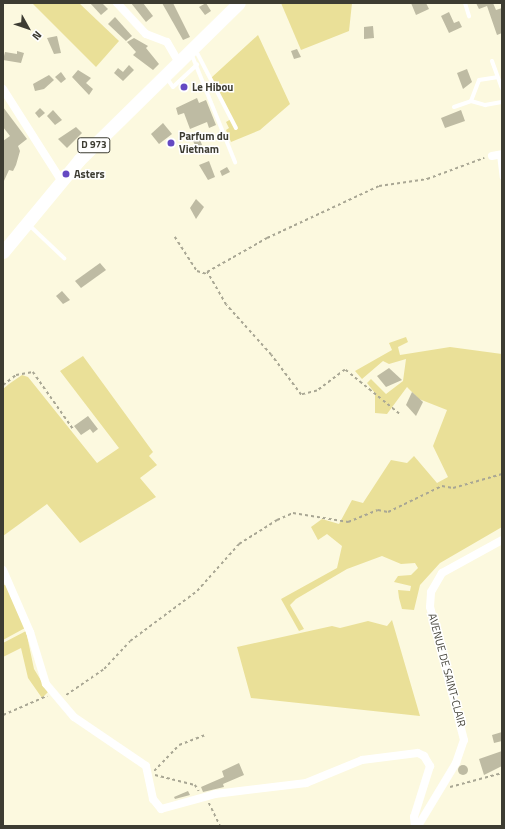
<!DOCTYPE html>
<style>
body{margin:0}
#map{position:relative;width:505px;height:829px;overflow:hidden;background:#fcf9df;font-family:"Titillium Web",sans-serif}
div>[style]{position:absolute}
.green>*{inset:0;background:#eae098}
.building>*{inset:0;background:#bebba3}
.round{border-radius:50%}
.path>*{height:1.5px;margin-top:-0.75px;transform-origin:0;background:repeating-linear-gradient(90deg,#a9a794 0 3px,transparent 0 6px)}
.lane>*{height:4px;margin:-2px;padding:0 2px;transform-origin:2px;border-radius:2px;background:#fff}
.street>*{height:8px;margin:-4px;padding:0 4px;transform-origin:4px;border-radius:4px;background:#fff}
.primary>*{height:13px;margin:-6.5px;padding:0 6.5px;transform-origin:6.5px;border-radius:6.5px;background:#fff}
.dots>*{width:11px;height:11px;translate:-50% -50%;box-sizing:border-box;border:2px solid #fff;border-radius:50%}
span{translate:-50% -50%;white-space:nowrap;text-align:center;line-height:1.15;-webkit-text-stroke:3px #fff;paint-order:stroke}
.shield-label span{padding:1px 3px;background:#fff;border:1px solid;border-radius:3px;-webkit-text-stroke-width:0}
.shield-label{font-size:10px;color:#3d3c32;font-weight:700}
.poi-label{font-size:11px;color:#3d3c32;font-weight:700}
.left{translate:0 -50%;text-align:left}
.street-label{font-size:11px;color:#3d3c32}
.frame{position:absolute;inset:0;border:4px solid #3d3c32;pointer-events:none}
.north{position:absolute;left:8px;top:8px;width:40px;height:40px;-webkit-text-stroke:3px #fff;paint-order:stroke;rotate:130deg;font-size:11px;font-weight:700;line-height:16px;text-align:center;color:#3d3c32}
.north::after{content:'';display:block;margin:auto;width:14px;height:18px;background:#3d3c32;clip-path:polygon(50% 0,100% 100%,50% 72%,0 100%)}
</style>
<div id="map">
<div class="green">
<i style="clip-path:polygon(32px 3px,79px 3px,119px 41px,96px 67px)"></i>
<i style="clip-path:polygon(281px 3px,352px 3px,349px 31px,301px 50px)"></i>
<i style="clip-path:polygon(258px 35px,290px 104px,260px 130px,231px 142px,226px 130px,229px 128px,226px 122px,231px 119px,211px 78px)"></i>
<i style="clip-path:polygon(406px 337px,408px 342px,398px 347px,400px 355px,450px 347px,502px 354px,502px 527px,440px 563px,420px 585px,414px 610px,402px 609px,399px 598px,398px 590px,410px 591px,411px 586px,394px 582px,398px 576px,411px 575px,418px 568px,415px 563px,401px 564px,382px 556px,347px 569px,296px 599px,290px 605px,304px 629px,299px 631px,281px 599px,337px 568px,342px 546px,327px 534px,318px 540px,311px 527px,322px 519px,339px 524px,352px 500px,363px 503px,391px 460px,407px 463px,414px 456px,437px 483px,448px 477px,433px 446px,447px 410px,419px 399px,407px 387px,387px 414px,375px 413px,375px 393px,367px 383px,371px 379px,386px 394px,403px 381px,406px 359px,389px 364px,383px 361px,362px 379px,355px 371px,392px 350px,389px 343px)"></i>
<i style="clip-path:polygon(83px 356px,153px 452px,149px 456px,157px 465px,140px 478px,156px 497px,80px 543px,47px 504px,3px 536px,3px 389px,9px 384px,22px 375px,28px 377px,97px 463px,119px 448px,60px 371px)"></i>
<i style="clip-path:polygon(6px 584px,25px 628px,3px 640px,3px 586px)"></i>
<i style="clip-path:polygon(392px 620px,420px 716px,251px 698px,237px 647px,332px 626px,340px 628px,368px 621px,387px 626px)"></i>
<i style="clip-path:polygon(26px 631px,34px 669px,48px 692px,42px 698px,28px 678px,21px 648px,3px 657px,3px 643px)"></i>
</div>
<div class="building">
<i style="clip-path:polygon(90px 3px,102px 3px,108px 9px,101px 15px)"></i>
<i style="clip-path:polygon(131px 3px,143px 3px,153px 16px,146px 22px)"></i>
<i style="clip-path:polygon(162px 3px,173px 3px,190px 37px,183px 40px)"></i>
<i style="clip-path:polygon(206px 3px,211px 11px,205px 15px,199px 7px)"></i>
<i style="clip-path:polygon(411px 3px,426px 3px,429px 9px,416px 15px)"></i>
<i style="clip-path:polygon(476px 3px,493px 3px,496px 10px,502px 8px,502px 33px,497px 35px,487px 6px,479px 9px)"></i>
<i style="clip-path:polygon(449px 12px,454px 23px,459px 21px,462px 27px,449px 33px,441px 16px)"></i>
<i style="clip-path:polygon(115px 17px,132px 36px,126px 41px,108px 24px)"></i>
<i style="clip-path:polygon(373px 26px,374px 38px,364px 39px,364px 27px)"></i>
<i style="clip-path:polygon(57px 36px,61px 53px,54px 54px,47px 38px)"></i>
<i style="clip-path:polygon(134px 38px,148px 46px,146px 48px,159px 64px,153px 70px,133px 55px,136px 52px,127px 42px)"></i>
<i style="clip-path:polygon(297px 49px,301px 57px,294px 59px,291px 51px)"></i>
<i style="clip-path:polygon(17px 51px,24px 53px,21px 63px,3px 60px,5px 52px,17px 54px)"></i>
<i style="clip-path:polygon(129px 65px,134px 70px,123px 81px,114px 73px,118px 68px,123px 72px)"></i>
<i style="clip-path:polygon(467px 69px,472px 82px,463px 89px,457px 73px)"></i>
<i style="clip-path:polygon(78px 70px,91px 78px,86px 83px,93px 89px,89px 95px,72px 77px)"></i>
<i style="clip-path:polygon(61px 72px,66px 79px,61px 83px,55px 77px)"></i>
<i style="clip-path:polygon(49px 75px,54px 80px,44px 89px,35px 91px,33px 84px)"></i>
<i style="clip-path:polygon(197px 98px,199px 103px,206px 100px,216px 125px,209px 128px,207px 122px,190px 129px,184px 113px,178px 115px,176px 108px)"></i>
<i style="clip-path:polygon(3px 107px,27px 139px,18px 146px,20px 151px,16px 165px,13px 171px,9px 170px,3px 183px,3px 141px,10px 136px,3px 127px)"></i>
<i style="clip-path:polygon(40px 108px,45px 113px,39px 118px,35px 113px)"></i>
<i style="clip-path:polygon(53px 110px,62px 120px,55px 125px,47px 116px)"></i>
<i style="clip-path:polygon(461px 110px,465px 121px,445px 128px,441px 118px)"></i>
<i style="clip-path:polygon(163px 123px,172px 134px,159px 144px,151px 134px)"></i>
<i style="clip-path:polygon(76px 127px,82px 133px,67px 148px,58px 139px)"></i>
<i style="clip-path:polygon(199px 137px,202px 145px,196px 147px,192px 139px)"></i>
<i style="clip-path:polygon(209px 161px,215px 177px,208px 180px,199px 165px)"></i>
<i style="clip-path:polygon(227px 167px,230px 172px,222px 176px,220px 171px)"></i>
<i style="clip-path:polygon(196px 199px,204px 207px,196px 219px,190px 208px)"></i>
<i style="clip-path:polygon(100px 263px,106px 270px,81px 288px,75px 281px)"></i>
<i style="clip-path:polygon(62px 291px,70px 300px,63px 304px,56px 296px)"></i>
<i style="clip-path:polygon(389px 368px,402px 380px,386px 387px,377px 376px)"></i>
<i style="clip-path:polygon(412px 392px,423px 402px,416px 416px,406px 405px)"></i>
<i style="clip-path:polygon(88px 416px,98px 429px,93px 433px,90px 429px,81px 435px,74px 426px)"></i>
<i style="clip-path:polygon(502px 732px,502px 741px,494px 743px,492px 735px)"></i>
<i style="clip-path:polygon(502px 751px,502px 766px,484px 775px,479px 759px)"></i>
<i style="clip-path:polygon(239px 763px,244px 775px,223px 784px,224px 787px,203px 792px,201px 787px,224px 777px,222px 771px)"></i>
<i class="round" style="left:458px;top:765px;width:10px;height:10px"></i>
<i style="clip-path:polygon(188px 791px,190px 795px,175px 799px,174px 797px)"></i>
</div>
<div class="path">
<i style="left:175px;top:237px;width:40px;rotate:57.1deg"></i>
<i style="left:197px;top:271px;width:10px;rotate:17deg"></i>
<i style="left:3px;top:385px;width:16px;rotate:-38deg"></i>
<i style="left:16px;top:375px;width:17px;rotate:-10deg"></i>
<i style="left:33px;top:372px;width:70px;rotate:54.9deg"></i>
<i style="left:399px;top:414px;width:70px;rotate:-140.8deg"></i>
<i style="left:345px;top:370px;width:35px;rotate:143deg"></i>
<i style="left:317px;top:391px;width:16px;rotate:166deg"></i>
<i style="left:301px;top:395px;width:50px;rotate:-126.9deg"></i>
<i style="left:271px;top:355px;width:67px;rotate:-132deg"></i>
<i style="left:226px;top:305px;width:38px;rotate:-120deg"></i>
<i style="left:207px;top:272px;width:69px;rotate:-29.5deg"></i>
<i style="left:267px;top:238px;width:123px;rotate:-24.9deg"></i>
<i style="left:379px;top:186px;width:49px;rotate:-8.3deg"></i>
<i style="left:427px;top:179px;width:61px;rotate:-20.2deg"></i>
<i style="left:66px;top:695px;width:46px;rotate:-34.4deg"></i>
<i style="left:104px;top:669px;width:38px;rotate:-47deg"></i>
<i style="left:130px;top:641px;width:84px;rotate:-36.7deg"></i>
<i style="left:197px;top:591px;width:63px;rotate:-48.2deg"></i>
<i style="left:239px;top:544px;width:45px;rotate:-32.3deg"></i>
<i style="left:277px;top:520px;width:17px;rotate:-24deg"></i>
<i style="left:293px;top:513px;width:56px;rotate:9.3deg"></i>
<i style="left:348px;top:522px;width:32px;rotate:-22deg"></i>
<i style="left:378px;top:510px;width:10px;rotate:11deg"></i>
<i style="left:388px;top:512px;width:60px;rotate:-25.7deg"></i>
<i style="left:442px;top:486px;width:11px;rotate:10deg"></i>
<i style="left:453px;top:488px;width:51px;rotate:-15.9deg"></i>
<i style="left:3px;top:715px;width:48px;rotate:-23.4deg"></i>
<i style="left:154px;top:771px;width:36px;rotate:-46deg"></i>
<i style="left:179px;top:745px;width:28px;rotate:-21deg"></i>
<i style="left:155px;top:775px;width:41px;rotate:14deg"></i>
<i style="left:195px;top:785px;width:7px;rotate:56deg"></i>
<i style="left:450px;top:787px;width:54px;rotate:-15.1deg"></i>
<i style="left:209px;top:803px;width:25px;rotate:64deg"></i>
</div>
<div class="lane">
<i style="left:465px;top:3px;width:14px;rotate:73deg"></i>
<i style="left:195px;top:49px;width:89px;rotate:62.6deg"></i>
<i style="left:191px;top:53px;width:118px;rotate:68deg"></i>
<i style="left:492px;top:61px;width:29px;rotate:70deg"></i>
<i style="left:166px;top:77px;width:12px;rotate:55deg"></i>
<i style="left:173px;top:87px;width:33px;rotate:-43deg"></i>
<i style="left:471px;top:101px;width:22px;rotate:-69deg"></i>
<i style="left:479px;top:80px;width:18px;rotate:-9deg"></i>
<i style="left:454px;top:107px;width:18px;rotate:-19deg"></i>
<i style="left:471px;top:101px;width:15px;rotate:16deg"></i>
<i style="left:485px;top:105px;width:17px;rotate:-10deg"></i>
<i style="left:499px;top:155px;width:23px;rotate:83deg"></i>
<i style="left:28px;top:224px;width:50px;rotate:43.4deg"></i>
</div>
<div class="street">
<i style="left:117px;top:3px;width:42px;rotate:46.9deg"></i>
<i style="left:146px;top:34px;width:22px;rotate:21deg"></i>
<i style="left:167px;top:42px;width:24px;rotate:60deg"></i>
<i style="left:3px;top:89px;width:108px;rotate:57.5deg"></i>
<i style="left:492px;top:156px;width:10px;rotate:-11deg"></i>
<i style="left:3px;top:570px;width:68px;rotate:66.5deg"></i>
<i style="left:30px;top:632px;width:54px;rotate:72.9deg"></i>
<i style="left:46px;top:684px;width:43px;rotate:49.7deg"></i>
<i style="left:74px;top:717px;width:87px;rotate:34.2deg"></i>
<i style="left:146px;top:766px;width:34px;rotate:78deg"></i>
<i style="left:153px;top:799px;width:13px;rotate:51deg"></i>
<i style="left:161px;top:809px;width:56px;rotate:-15.5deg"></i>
<i style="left:215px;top:794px;width:92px;rotate:-6.9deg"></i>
<i style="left:306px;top:783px;width:61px;rotate:-22.3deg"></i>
<i style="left:362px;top:760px;width:56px;rotate:-7.1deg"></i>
<i style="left:418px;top:753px;width:7px;rotate:27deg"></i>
<i style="left:424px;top:756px;width:12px;rotate:59deg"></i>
<i style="left:430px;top:766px;width:53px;rotate:107.4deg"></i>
<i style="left:414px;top:817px;width:9px;rotate:84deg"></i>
<i style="left:418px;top:826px;width:74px;rotate:-58.9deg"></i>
<i style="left:456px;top:763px;width:24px;rotate:-71deg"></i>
<i style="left:464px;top:740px;width:137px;rotate:-104.3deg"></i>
<i style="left:430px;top:607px;width:15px;rotate:-86deg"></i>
<i style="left:431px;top:592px;width:22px;rotate:-60deg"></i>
<i style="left:442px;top:573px;width:68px;rotate:-28.8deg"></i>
</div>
<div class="primary">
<i style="left:3px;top:252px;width:119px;rotate:-50.4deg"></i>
<i style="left:79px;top:160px;width:224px;rotate:-44.5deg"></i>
</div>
<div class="dots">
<i style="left:184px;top:87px;background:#6549c2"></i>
<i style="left:171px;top:143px;background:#6549c2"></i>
<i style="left:66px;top:174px;background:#6549c2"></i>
</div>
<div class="shield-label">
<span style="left:94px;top:145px">D 973</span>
</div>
<div class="poi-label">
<span class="left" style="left:192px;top:87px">Le Hibou</span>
<span class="left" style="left:179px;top:143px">Parfum du<br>Vietnam</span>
<span class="left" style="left:74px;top:174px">Asters</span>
</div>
<div class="street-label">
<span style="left:447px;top:670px;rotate:75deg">AVENUE DE SAINT-CLAIR</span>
</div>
<div class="frame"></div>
<div class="north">N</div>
</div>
